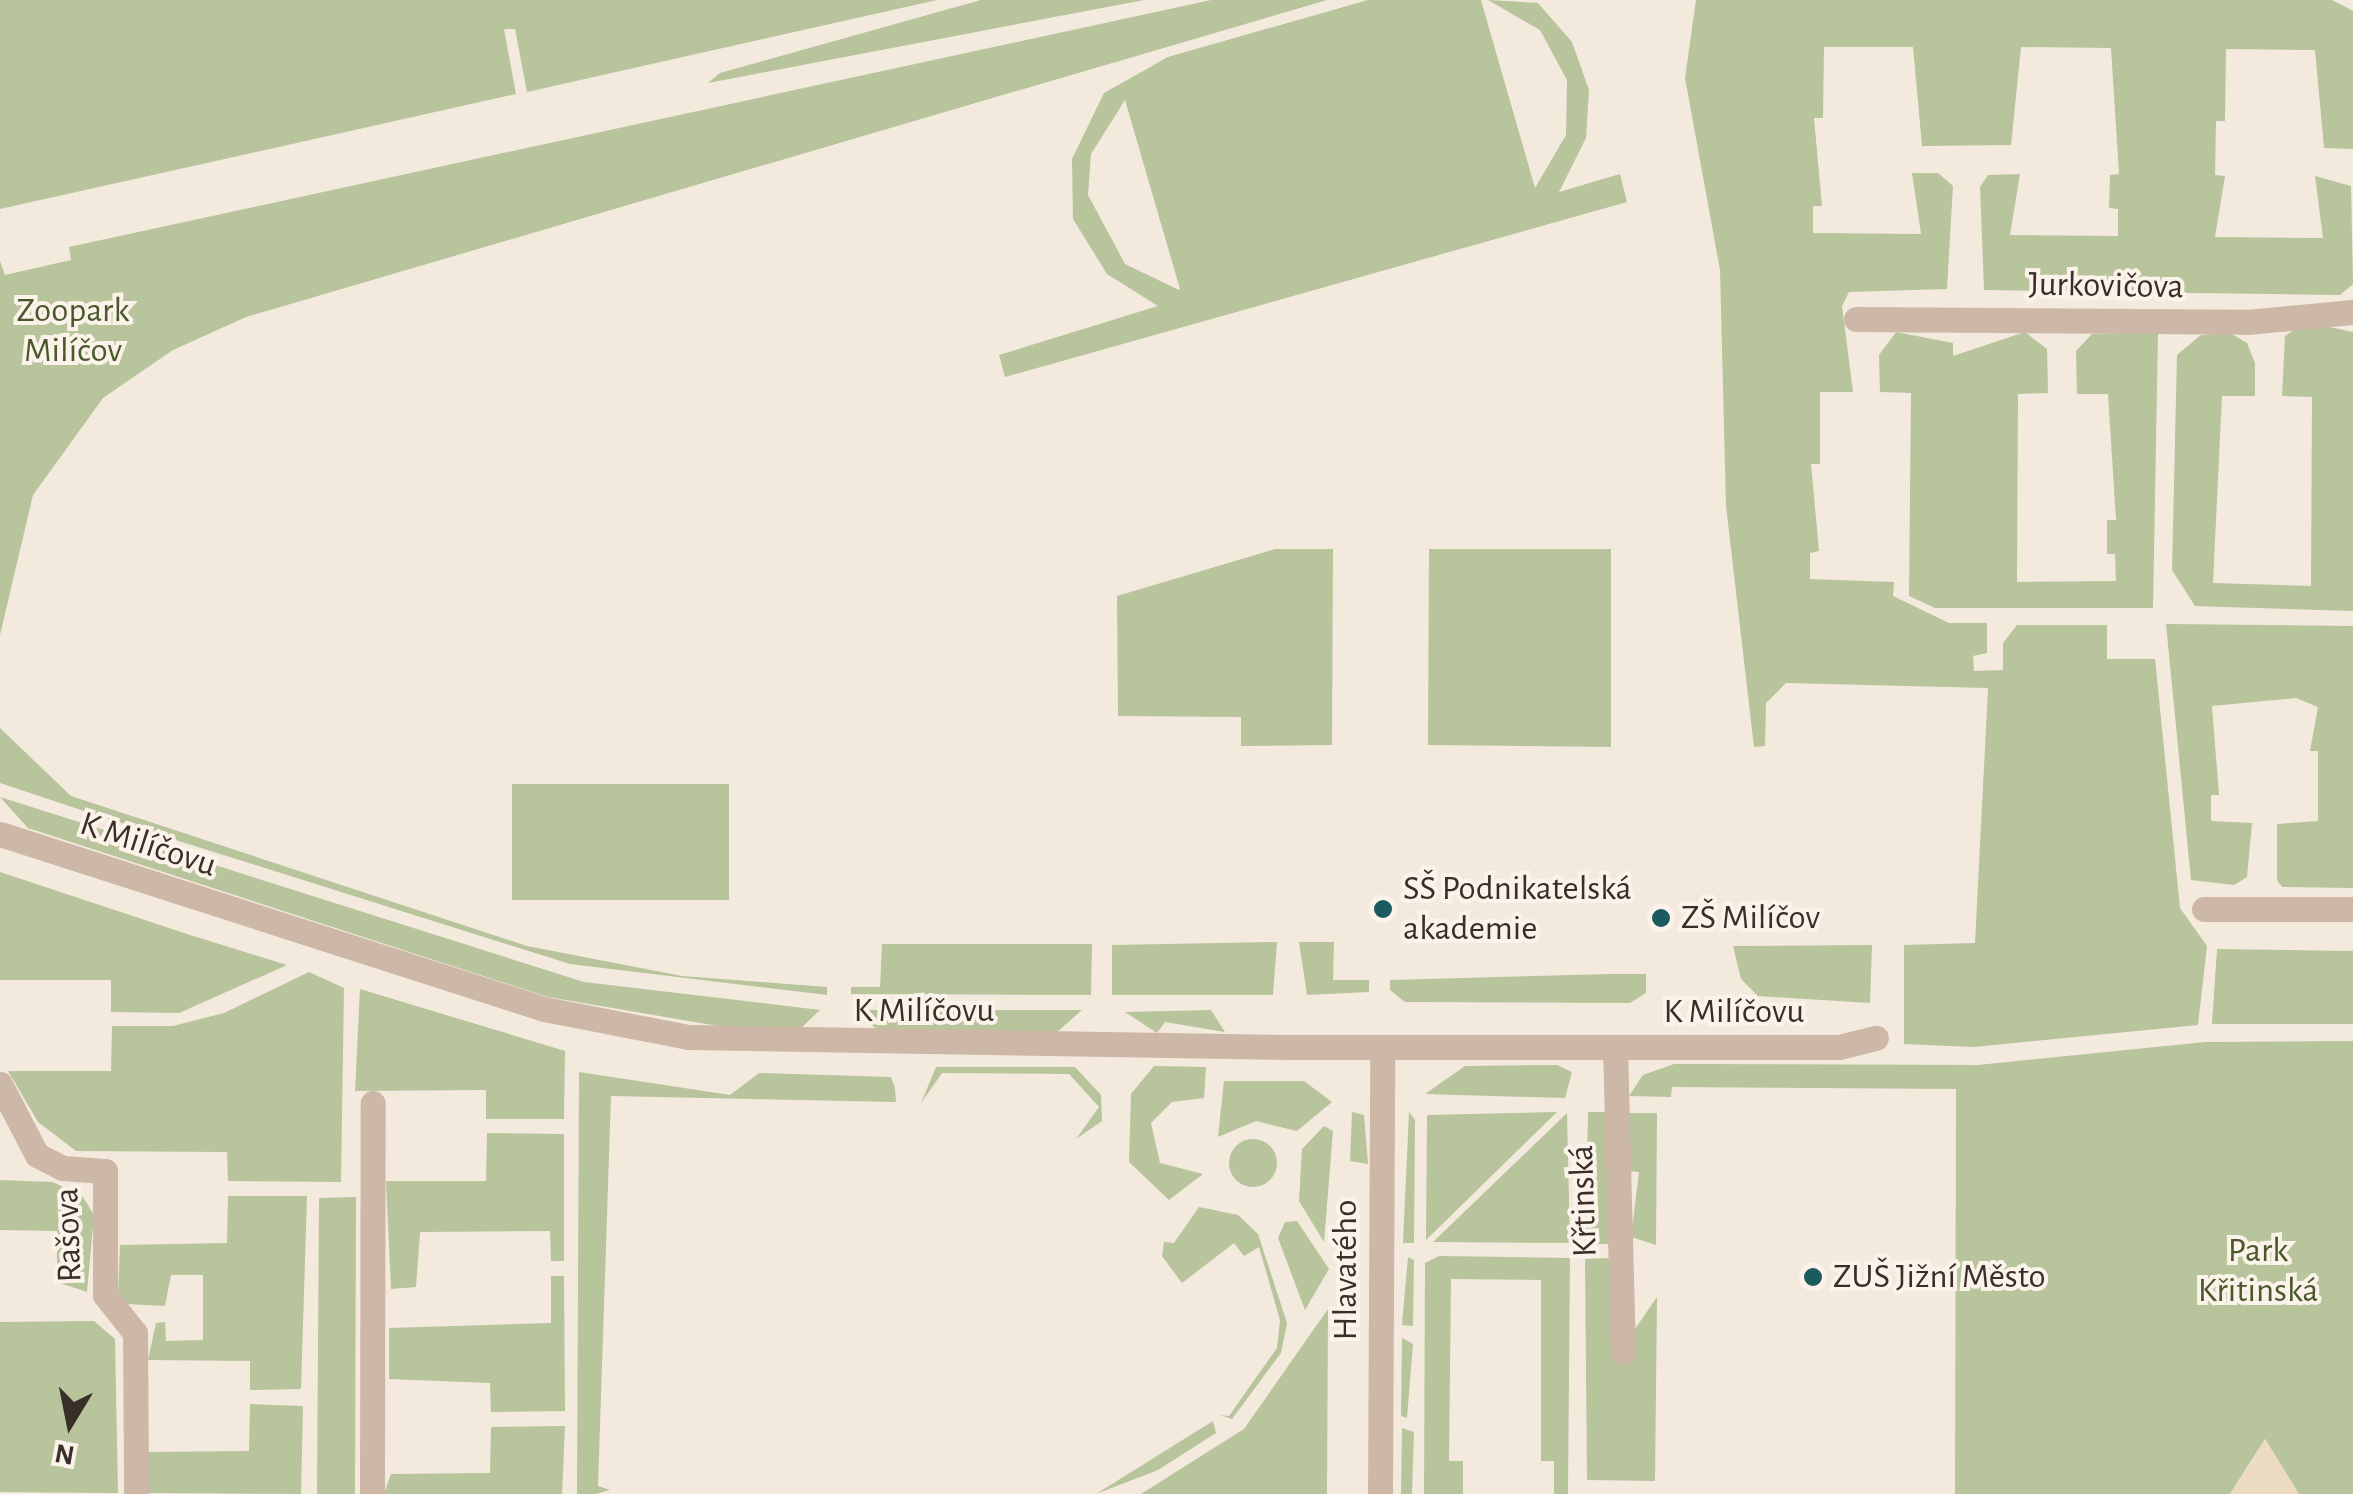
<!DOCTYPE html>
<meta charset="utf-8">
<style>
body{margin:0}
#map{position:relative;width:2353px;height:1494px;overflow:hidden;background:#f4e9dd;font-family:"Alegreya Sans",sans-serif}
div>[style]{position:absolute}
.green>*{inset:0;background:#b7c49c}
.round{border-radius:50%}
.plaza>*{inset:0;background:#eddac3}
.minor>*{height:25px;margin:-12.5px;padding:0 12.5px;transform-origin:12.5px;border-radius:12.5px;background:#cdb8a8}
.dots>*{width:28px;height:28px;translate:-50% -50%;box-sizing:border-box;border:5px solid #fbf3ea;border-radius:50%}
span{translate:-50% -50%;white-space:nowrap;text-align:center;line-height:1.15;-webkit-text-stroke:8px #fbf3ea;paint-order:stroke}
.street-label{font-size:35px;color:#392e28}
.park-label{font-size:35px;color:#49592b}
.poi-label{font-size:35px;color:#392e28}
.left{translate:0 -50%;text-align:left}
.north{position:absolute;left:20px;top:1374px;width:100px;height:100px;-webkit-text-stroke:8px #fbf3ea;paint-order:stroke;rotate:190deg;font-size:28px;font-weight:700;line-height:40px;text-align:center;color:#392e28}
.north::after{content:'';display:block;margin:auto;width:35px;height:45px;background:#392e28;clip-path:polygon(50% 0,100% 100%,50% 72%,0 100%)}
</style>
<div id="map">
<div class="green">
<i style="clip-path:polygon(0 0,937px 0,527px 92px,515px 29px,504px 29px,516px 94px,0 209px)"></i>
<i style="clip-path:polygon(981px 0,1144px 0,708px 83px,720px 73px)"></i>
<i style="clip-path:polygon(1211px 0,1327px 0,246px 317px,173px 350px,103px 398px,33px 495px,0 635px,0 261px,5px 275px,71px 260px,69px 247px)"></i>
<i style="clip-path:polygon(evenodd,1368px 0,1481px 0,1535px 188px,1566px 135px,1567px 80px,1540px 30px,1488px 0,1538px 3px,1572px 42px,1589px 90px,1586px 138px,1559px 192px,1620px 174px,1627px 202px,1005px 377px,999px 355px,1158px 306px,1107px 274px,1073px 219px,1072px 159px,1104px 93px,1168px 57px,1368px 0,1125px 100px,1180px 289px,1179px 290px,1125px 264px,1088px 195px,1091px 154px,1125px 100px)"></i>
<i style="clip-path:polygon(1696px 0,2332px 0,2353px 11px,2353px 149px,2324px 148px,2315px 50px,2226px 49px,2225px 121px,2216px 121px,2215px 175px,2225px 176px,2215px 237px,2323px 238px,2315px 176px,2351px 186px,2353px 284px,2340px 295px,1984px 290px,1980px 187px,1988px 175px,2020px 174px,2010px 235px,2118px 236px,2118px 209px,2109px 208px,2110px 175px,2119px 174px,2111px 48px,2021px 47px,2011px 145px,1922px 146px,1913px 47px,1824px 47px,1823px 118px,1814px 118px,1822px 206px,1813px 206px,1813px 233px,1921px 234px,1912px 173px,1938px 173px,1953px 186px,1947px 289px,1849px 292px,1842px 306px,1853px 392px,1820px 392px,1820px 464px,1811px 464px,1819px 551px,1810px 553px,1810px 579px,1894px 582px,1893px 596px,1949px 623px,1987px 623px,1987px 653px,1973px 656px,1974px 671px,2003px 670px,2003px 643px,2017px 625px,2107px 625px,2107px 659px,2155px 659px,2180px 908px,2207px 946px,2198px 1025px,1973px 1047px,1904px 1044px,1904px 945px,1975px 943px,1988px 688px,1786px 683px,1766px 703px,1765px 746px,1754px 747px,1726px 506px,1720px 270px,1685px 78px)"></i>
<i style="clip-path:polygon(2306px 322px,2353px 332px,2353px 611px,2195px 606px,2172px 570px,2177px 355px,2201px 335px,2230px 333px,2247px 343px,2255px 363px,2255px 396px,2222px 396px,2213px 583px,2311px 586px,2312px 397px,2282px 396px,2285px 336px)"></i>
<i style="clip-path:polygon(1896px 332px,1953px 343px,1953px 356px,2025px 332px,2047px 349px,2048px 393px,2018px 394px,2017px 582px,2116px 581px,2115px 554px,2107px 554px,2107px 520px,2116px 520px,2108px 394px,2077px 394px,2076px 351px,2092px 334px,2158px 333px,2153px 608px,1935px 608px,1909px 596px,1911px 393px,1880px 392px,1879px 355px)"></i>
<i style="clip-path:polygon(1275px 549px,1333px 549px,1332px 745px,1241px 746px,1241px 717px,1118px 716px,1117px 596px)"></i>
<i style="clip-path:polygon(1429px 549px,1611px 549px,1611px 747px,1428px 745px)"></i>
<i style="clip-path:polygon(2166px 624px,2353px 626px,2353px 888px,2282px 887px,2277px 880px,2277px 824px,2318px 821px,2318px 751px,2310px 751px,2318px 707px,2296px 698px,2212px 706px,2219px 795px,2211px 795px,2211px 821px,2252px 823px,2247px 877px,2234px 885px,2191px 880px)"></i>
<i style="clip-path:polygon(0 728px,71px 796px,527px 946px,682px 976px,827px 987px,827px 995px,570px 964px,90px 813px,0 783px)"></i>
<i style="clip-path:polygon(512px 784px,729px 784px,729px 900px,512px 900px)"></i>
<i style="clip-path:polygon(0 797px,584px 982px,820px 1010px,799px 1030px,718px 1026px,548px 997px,28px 828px)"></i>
<i style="clip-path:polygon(0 872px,187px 934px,287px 965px,179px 1013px,111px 1012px,111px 980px,0 980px)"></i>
<i style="clip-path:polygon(1277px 942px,1273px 995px,1112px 995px,1112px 945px)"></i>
<i style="clip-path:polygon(1299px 942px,1334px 942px,1333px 980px,1369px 980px,1369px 992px,1307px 995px)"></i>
<i style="clip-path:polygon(882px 944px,1092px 944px,1091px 995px,851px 994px,851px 987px,880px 987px)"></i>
<i style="clip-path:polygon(1872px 945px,1870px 1003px,1758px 996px,1741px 979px,1733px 946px)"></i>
<i style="clip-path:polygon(2217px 949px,2353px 951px,2353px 1024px,2212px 1024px)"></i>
<i style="clip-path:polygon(309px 972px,344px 988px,341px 1182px,228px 1181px,227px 1152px,76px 1151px,38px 1122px,8px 1071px,111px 1071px,112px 1026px,173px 1026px,224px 1013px)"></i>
<i style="clip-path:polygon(1610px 974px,1646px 974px,1646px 993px,1630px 1003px,1405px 1002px,1390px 990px,1390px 980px)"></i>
<i style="clip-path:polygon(360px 989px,565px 1051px,564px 1119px,486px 1119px,486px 1090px,355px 1091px)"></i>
<i style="clip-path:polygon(854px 1010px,1082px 1010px,1057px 1032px,880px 1032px)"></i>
<i style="clip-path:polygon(1211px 1010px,1225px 1032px,1165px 1022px,1157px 1033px,1125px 1012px)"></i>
<i style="clip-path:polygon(2353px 1041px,2353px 1494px,2299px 1494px,2265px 1439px,2230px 1494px,1955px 1494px,1956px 1089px,1672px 1087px,1671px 1097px,1629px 1096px,1643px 1075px,1674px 1064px,1978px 1065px,2205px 1042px)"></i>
<i style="clip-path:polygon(1557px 1065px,1572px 1072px,1565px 1098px,1425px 1094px,1465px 1066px)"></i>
<i style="clip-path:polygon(1154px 1066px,1206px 1067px,1204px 1098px,1172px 1102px,1151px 1123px,1160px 1163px,1203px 1174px,1169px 1200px,1129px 1162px,1131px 1094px)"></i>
<i style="clip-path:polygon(936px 1067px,1075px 1067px,1101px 1095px,1102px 1121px,1076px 1139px,1099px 1107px,1069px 1074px,942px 1073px,921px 1103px)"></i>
<i style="clip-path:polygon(579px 1072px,730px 1095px,759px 1073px,891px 1077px,895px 1088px,896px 1102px,611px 1096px,598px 1486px,610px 1490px,596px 1494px,577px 1494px)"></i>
<i style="clip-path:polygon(1224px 1081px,1304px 1081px,1332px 1102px,1297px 1131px,1256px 1121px,1218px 1137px)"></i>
<i style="clip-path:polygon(1352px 1112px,1364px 1115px,1368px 1164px,1350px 1161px)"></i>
<i style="clip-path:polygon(1409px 1112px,1415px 1120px,1414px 1243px,1403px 1243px)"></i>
<i style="clip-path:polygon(1557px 1112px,1426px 1240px,1427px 1115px)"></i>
<i style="clip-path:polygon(1588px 1112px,1605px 1112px,1611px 1244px,1585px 1244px)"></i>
<i style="clip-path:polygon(1567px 1113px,1570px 1243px,1433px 1242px,1566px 1114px)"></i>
<i style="clip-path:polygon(1627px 1113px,1657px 1113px,1656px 1245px,1631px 1237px,1639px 1172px,1628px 1171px)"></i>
<i style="clip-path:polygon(1324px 1126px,1333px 1131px,1324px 1242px,1299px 1201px,1302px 1149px)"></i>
<i style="clip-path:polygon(487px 1133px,564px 1134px,564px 1261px,551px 1261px,550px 1231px,420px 1232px,416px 1287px,391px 1289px,386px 1181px,486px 1181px)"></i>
<i class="round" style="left:1229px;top:1139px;width:48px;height:48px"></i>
<i style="clip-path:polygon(0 1180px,53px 1182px,83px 1197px,94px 1215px,87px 1292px,57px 1282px,57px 1231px,0 1230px)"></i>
<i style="clip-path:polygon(228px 1196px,307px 1196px,301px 1389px,250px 1390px,250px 1361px,148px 1360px,156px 1323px,165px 1322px,166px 1341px,203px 1340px,203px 1275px,171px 1275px,165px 1306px,126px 1304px,118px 1295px,120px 1245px,227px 1243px)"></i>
<i style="clip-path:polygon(356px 1197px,355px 1494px,317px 1494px,319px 1198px)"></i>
<i style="clip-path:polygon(1199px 1207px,1238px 1215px,1258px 1234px,1287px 1323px,1281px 1353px,1232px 1419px,1220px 1415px,1229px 1416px,1277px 1348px,1280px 1320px,1259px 1247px,1244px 1256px,1234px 1243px,1182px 1283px,1162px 1256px,1164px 1242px,1174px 1243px)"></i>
<i style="clip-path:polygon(1297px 1221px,1329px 1269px,1305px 1310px,1278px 1238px,1285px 1222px)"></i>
<i style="clip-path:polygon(1439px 1256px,1570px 1258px,1568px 1494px,1554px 1494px,1554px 1461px,1541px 1461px,1541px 1280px,1451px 1279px,1449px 1461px,1463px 1461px,1463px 1494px,1424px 1494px,1425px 1263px)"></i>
<i style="clip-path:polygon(1408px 1257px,1414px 1260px,1413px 1326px,1402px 1325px)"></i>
<i style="clip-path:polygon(1610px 1258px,1635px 1329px,1657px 1297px,1655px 1481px,1587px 1480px,1585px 1259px)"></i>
<i style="clip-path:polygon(551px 1276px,564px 1276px,565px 1411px,491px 1412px,490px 1383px,389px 1379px,389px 1328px,551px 1323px)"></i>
<i style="clip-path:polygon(1328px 1309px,1327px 1494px,1141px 1494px,1244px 1429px)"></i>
<i style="clip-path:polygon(94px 1321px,115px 1339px,118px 1493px,0 1492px,0 1322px)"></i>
<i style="clip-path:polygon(1402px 1338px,1413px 1344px,1407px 1418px,1401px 1416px)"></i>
<i style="clip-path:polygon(250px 1404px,303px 1406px,301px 1494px,148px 1493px,148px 1452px,249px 1451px)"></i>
<i style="clip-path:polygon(1213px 1421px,1216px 1433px,1158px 1470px,1096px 1494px)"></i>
<i style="clip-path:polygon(565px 1426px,562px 1494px,384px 1494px,391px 1474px,490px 1473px,491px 1427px)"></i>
<i style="clip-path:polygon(1402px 1428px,1414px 1432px,1412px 1494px,1401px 1494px)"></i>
</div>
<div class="plaza">
<i style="clip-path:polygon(2265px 1439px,2299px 1494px,2230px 1494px,2251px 1463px)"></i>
</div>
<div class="minor">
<i style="left:1856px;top:319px;width:391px;rotate:0.4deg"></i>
<i style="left:2247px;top:322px;width:106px;rotate:-5.4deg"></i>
<i style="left:0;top:834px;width:571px;rotate:17.83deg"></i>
<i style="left:544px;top:1009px;width:147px;rotate:11deg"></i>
<i style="left:688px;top:1037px;width:599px;rotate:0.96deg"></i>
<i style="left:1287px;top:1047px;width:552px"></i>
<i style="left:1839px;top:1047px;width:38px;rotate:-14deg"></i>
<i style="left:2204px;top:909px;width:149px"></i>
<i style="left:1615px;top:1047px;width:305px;rotate:88.5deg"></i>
<i style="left:0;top:1084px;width:80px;rotate:62.5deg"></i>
<i style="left:37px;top:1155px;width:28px;rotate:27deg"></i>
<i style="left:62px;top:1168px;width:43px;rotate:4deg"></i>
<i style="left:105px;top:1171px;width:124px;rotate:90deg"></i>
<i style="left:105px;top:1295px;width:48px;rotate:51.7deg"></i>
<i style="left:135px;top:1333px;width:161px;rotate:89.6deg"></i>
<i style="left:372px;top:1494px;width:391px;rotate:-89.9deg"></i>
<i style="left:1380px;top:1494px;width:447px;rotate:-89.7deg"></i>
</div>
<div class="dots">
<i style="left:1383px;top:909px;background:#1b5a5e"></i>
<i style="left:1661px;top:918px;background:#1b5a5e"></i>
<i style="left:1813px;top:1277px;background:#1b5a5e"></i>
</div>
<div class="street-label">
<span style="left:2106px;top:286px;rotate:1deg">Jurkovičova</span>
<span style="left:148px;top:845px;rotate:18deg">K Milíčovu</span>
<span style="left:924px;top:1011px">K Milíčovu</span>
<span style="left:1734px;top:1012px">K Milíčovu</span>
<span style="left:1584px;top:1201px;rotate:-92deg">Křtinská</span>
<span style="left:69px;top:1235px;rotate:-92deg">Rašova</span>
<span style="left:1346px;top:1270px;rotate:-90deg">Hlavatého</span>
</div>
<div class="park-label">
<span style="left:73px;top:331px">Zoopark<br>Milíčov</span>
<span style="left:2258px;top:1271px">Park<br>Křitinská</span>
</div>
<div class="poi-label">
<span class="left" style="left:1403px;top:909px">SŠ Podnikatelská<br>akademie</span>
<span class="left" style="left:1681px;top:918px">ZŠ Milíčov</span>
<span class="left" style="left:1833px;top:1277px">ZUŠ Jižní Město</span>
</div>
<div class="north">N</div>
</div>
